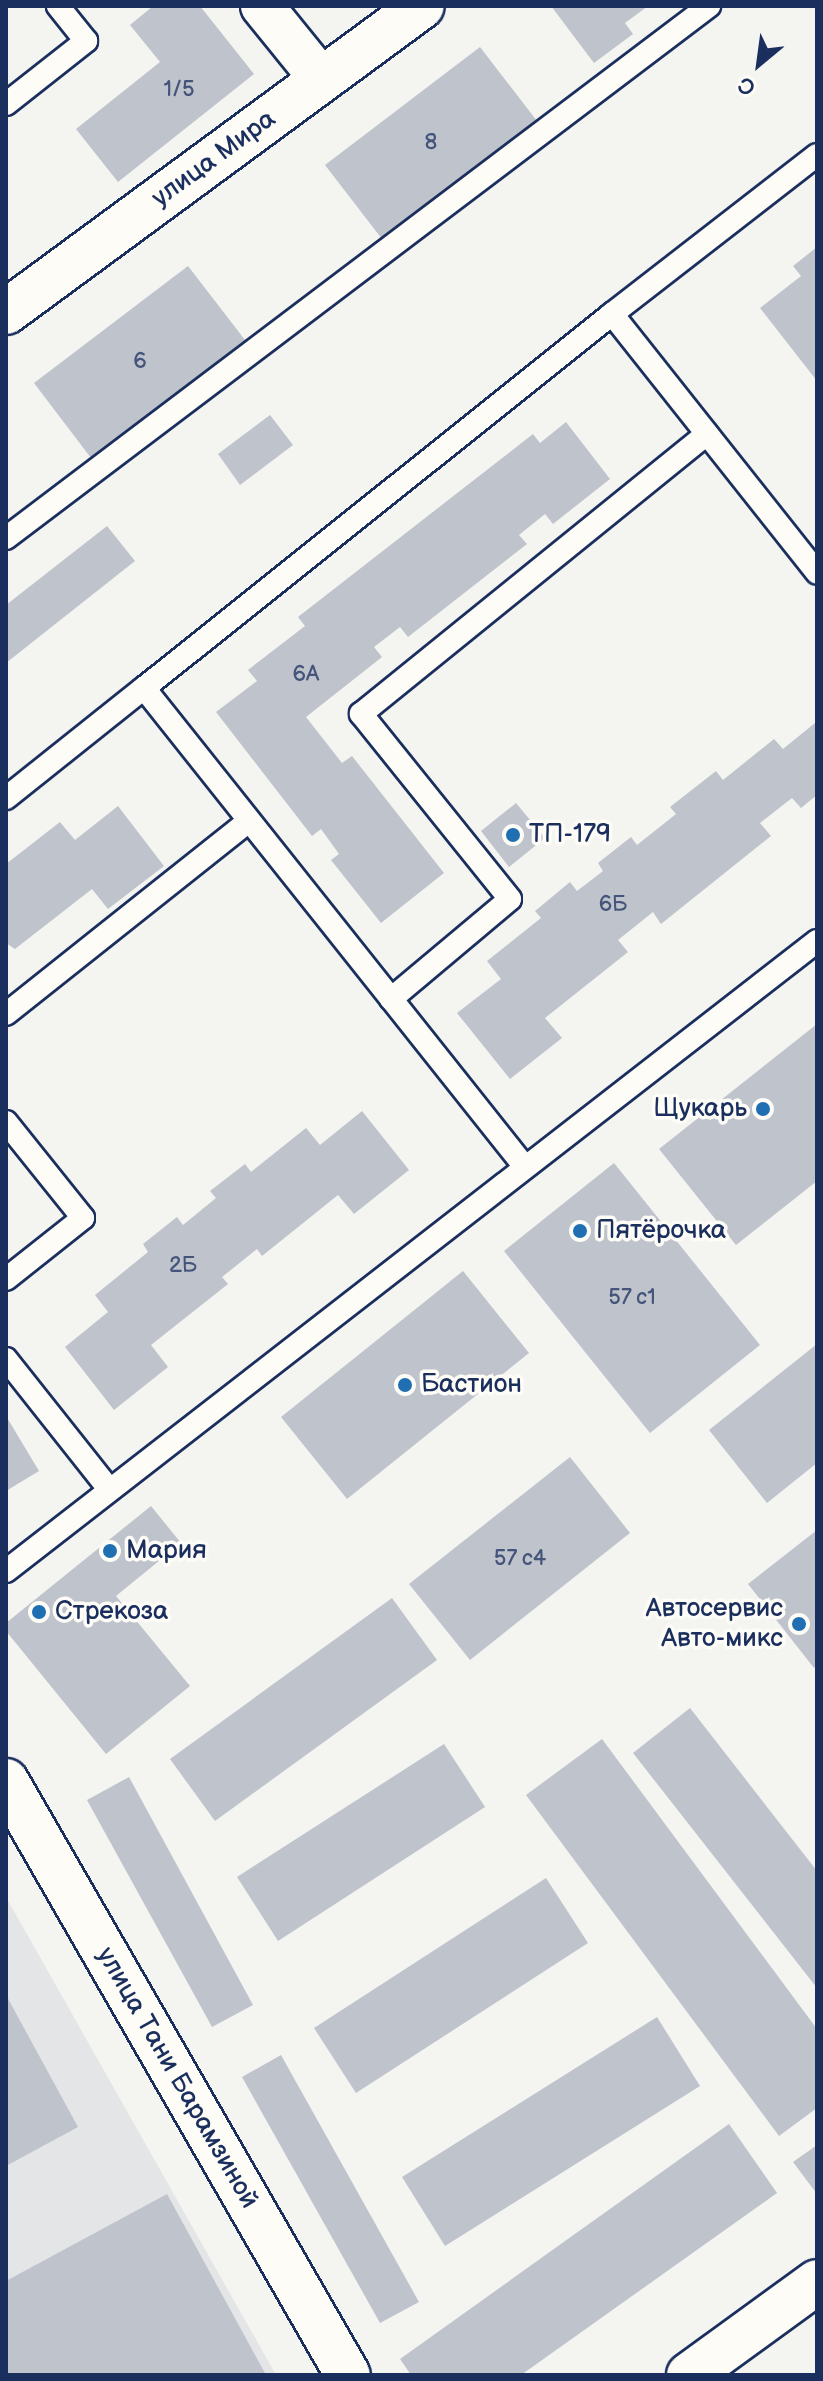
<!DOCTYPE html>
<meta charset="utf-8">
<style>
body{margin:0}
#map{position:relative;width:823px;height:2381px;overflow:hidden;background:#f4f4f1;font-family:"Balsamiq Sans",sans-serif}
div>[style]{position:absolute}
.built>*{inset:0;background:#e4e5e6}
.building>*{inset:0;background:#bfc3cc}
.roads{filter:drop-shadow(2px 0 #1b2f5e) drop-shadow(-2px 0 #1b2f5e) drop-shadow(0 2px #1b2f5e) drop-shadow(0 -2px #1b2f5e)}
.lane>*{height:22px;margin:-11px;padding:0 11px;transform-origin:11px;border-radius:11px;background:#fdfcf7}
.street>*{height:42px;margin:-21px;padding:0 21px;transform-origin:21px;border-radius:21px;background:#fdfcf7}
.secondary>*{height:44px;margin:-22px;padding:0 22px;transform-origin:22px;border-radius:22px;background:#fdfcf7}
.dots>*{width:22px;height:22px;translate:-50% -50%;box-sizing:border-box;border:4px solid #fdfcf7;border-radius:50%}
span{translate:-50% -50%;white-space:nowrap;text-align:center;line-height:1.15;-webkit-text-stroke:7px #fdfcf7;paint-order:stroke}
.number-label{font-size:22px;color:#44547a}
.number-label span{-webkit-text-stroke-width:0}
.street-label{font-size:26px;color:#1b2f5e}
.poi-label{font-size:26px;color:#1b2f5e}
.left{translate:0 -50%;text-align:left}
.right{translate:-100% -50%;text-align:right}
.frame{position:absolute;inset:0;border:8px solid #1b2f5e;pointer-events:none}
.north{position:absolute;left:719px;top:24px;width:80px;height:80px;-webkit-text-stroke:6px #fdfcf7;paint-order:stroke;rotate:209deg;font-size:22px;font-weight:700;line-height:32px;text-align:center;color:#1b2f5e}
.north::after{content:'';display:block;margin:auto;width:28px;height:36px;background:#1b2f5e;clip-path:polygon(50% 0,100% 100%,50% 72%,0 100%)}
</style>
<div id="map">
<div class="built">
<i style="clip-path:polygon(6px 1897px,276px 2375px,6px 2375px)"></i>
</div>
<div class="building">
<i style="clip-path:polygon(153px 6px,200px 6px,254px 74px,118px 182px,76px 129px,160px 62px,130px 25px)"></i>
<i style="clip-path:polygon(551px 6px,648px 6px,625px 23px,633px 34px,594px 63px)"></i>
<i style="clip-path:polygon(480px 47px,537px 121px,382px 239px,325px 165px)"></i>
<i style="clip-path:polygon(817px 247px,817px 381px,760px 308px,801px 276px,793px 266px)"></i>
<i style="clip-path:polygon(188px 266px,245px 340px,91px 458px,34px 383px)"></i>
<i style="clip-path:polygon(270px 415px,293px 445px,240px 485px,218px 454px)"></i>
<i style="clip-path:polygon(566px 422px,610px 479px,553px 524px,545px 514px,519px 535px,527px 544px,408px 637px,400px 627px,374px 647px,382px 657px,306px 717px,342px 763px,352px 756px,444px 873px,381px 923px,331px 860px,339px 854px,321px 829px,312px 836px,216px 712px,257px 681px,248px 670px,305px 626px,298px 617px,533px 434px,540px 443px)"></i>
<i style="clip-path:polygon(107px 526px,135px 561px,6px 663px,6px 605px)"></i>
<i style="clip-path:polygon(815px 723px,817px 795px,801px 808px,792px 798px,760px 823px,771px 836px,661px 924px,653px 912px,618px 940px,628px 952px,545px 1018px,562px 1038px,510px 1079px,457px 1013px,501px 979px,487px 961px,541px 918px,535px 911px,570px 882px,577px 891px,603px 871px,598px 863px,631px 837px,637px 845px,676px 814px,670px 807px,716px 771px,723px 780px,774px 739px,783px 749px)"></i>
<i style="clip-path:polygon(516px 803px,545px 838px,509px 867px,481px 831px)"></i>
<i style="clip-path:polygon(118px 806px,164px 866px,108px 909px,92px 889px,15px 949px,6px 943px,6px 864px,60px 822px,75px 840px)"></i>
<i style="clip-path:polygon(817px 1024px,817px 1181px,736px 1245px,659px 1149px)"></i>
<i style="clip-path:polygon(362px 1111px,409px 1170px,354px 1214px,338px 1195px,262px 1256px,257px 1249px,222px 1277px,228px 1284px,151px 1345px,168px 1367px,114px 1410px,65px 1347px,108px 1312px,95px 1295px,148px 1252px,143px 1244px,177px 1217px,183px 1225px,216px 1198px,210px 1191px,245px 1164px,251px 1172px,306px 1128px,320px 1145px)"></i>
<i style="clip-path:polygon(614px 1163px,760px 1345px,650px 1433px,504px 1251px)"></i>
<i style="clip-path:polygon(463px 1271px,529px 1353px,347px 1499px,281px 1417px)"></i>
<i style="clip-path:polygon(817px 1344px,817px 1463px,767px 1503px,709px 1430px)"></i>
<i style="clip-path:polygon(6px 1416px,39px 1471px,6px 1491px)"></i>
<i style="clip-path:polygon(570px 1457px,630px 1533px,470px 1660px,409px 1584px)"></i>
<i style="clip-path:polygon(151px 1506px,181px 1543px,116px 1596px,190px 1686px,106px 1754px,6px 1631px,6px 1623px)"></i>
<i style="clip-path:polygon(817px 1530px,817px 1665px,814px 1668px,748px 1584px)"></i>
<i style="clip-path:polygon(392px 1598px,437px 1660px,215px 1821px,170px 1759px)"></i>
<i style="clip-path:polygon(690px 1708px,817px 1871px,817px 1988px,633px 1753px)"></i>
<i style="clip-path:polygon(602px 1739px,817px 2029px,817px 2108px,779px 2136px,526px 1795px)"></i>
<i style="clip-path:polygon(444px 1744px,485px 1807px,278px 1941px,237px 1877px)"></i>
<i style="clip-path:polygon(129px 1777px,253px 2005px,212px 2027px,87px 1800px)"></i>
<i style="clip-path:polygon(546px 1878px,588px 1943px,356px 2093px,314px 2028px)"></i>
<i style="clip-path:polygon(6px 1995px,78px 2127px,6px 2166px)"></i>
<i style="clip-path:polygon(657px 2017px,700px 2086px,445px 2246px,402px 2177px)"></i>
<i style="clip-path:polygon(281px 2055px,419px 2302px,380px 2323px,242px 2077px)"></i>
<i style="clip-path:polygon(729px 2124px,777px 2193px,521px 2375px,411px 2375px,400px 2359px)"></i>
<i style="clip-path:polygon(817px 2145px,817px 2194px,793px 2162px)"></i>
<i style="clip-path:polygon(167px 2194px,266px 2375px,6px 2375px,6px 2281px)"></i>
</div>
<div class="roads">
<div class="lane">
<i style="left:6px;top:104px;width:102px;rotate:-38.2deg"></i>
<i style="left:86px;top:41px;width:45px;rotate:-128.7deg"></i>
<i style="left:612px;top:314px;width:259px;rotate:-37.8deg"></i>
<i style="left:6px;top:538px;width:882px;rotate:-37.12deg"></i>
<i style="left:6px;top:798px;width:176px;rotate:-38.6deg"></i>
<i style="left:391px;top:999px;width:155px;rotate:-40deg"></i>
<i style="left:510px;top:899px;width:238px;rotate:-128.8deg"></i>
<i style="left:361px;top:714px;width:445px;rotate:-39deg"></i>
<i style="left:6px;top:1014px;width:310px;rotate:-38.5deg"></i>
<i style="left:6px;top:1122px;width:123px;rotate:51.3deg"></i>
<i style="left:83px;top:1218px;width:98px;rotate:141.6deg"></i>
<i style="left:525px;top:1167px;width:612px;rotate:-128.5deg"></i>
<i style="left:144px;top:688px;width:599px;rotate:-38.63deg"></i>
<i style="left:612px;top:314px;width:330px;rotate:51.6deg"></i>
<i style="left:6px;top:1359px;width:166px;rotate:51.6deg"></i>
<i style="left:6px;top:1571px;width:1027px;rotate:-37.84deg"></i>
</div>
<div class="street">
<i style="left:262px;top:6px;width:95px;rotate:51deg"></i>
</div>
<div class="secondary">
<i style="left:6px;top:312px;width:516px;rotate:-36.34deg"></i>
<i style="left:6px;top:1781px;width:685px;rotate:60.07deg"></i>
<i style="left:689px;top:2375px;width:158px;rotate:-36deg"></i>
</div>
</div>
<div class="dots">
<i style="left:513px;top:835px;background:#1f6fb2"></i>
<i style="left:763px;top:1109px;background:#1f6fb2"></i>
<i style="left:580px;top:1231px;background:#1f6fb2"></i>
<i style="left:405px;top:1385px;background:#1f6fb2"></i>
<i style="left:110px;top:1551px;background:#1f6fb2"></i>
<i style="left:39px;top:1612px;background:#1f6fb2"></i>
<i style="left:799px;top:1624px;background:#1f6fb2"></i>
</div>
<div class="number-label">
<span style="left:179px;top:90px">1/5</span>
<span style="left:431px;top:143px">8</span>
<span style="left:140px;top:362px">6</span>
<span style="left:306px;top:675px">6А</span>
<span style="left:613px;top:905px">6Б</span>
<span style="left:183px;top:1266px">2Б</span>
<span style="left:632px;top:1298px">57 с1</span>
<span style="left:520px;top:1559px">57 с4</span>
</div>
<div class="street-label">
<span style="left:214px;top:159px;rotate:-36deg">улица Мира</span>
<span style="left:177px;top:2078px;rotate:60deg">улица Тани Барамзиной</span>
</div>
<div class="poi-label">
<span class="left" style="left:529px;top:835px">ТП-179</span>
<span class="right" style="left:747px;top:1109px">Щукарь</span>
<span class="left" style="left:596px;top:1231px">Пятёрочка</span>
<span class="left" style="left:421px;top:1385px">Бастион</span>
<span class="left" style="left:126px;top:1551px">Мария</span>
<span class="right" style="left:783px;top:1624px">Автосервис<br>Авто-микс</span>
<span class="left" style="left:55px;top:1612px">Стрекоза</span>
</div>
<div class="frame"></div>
<div class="north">С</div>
</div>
